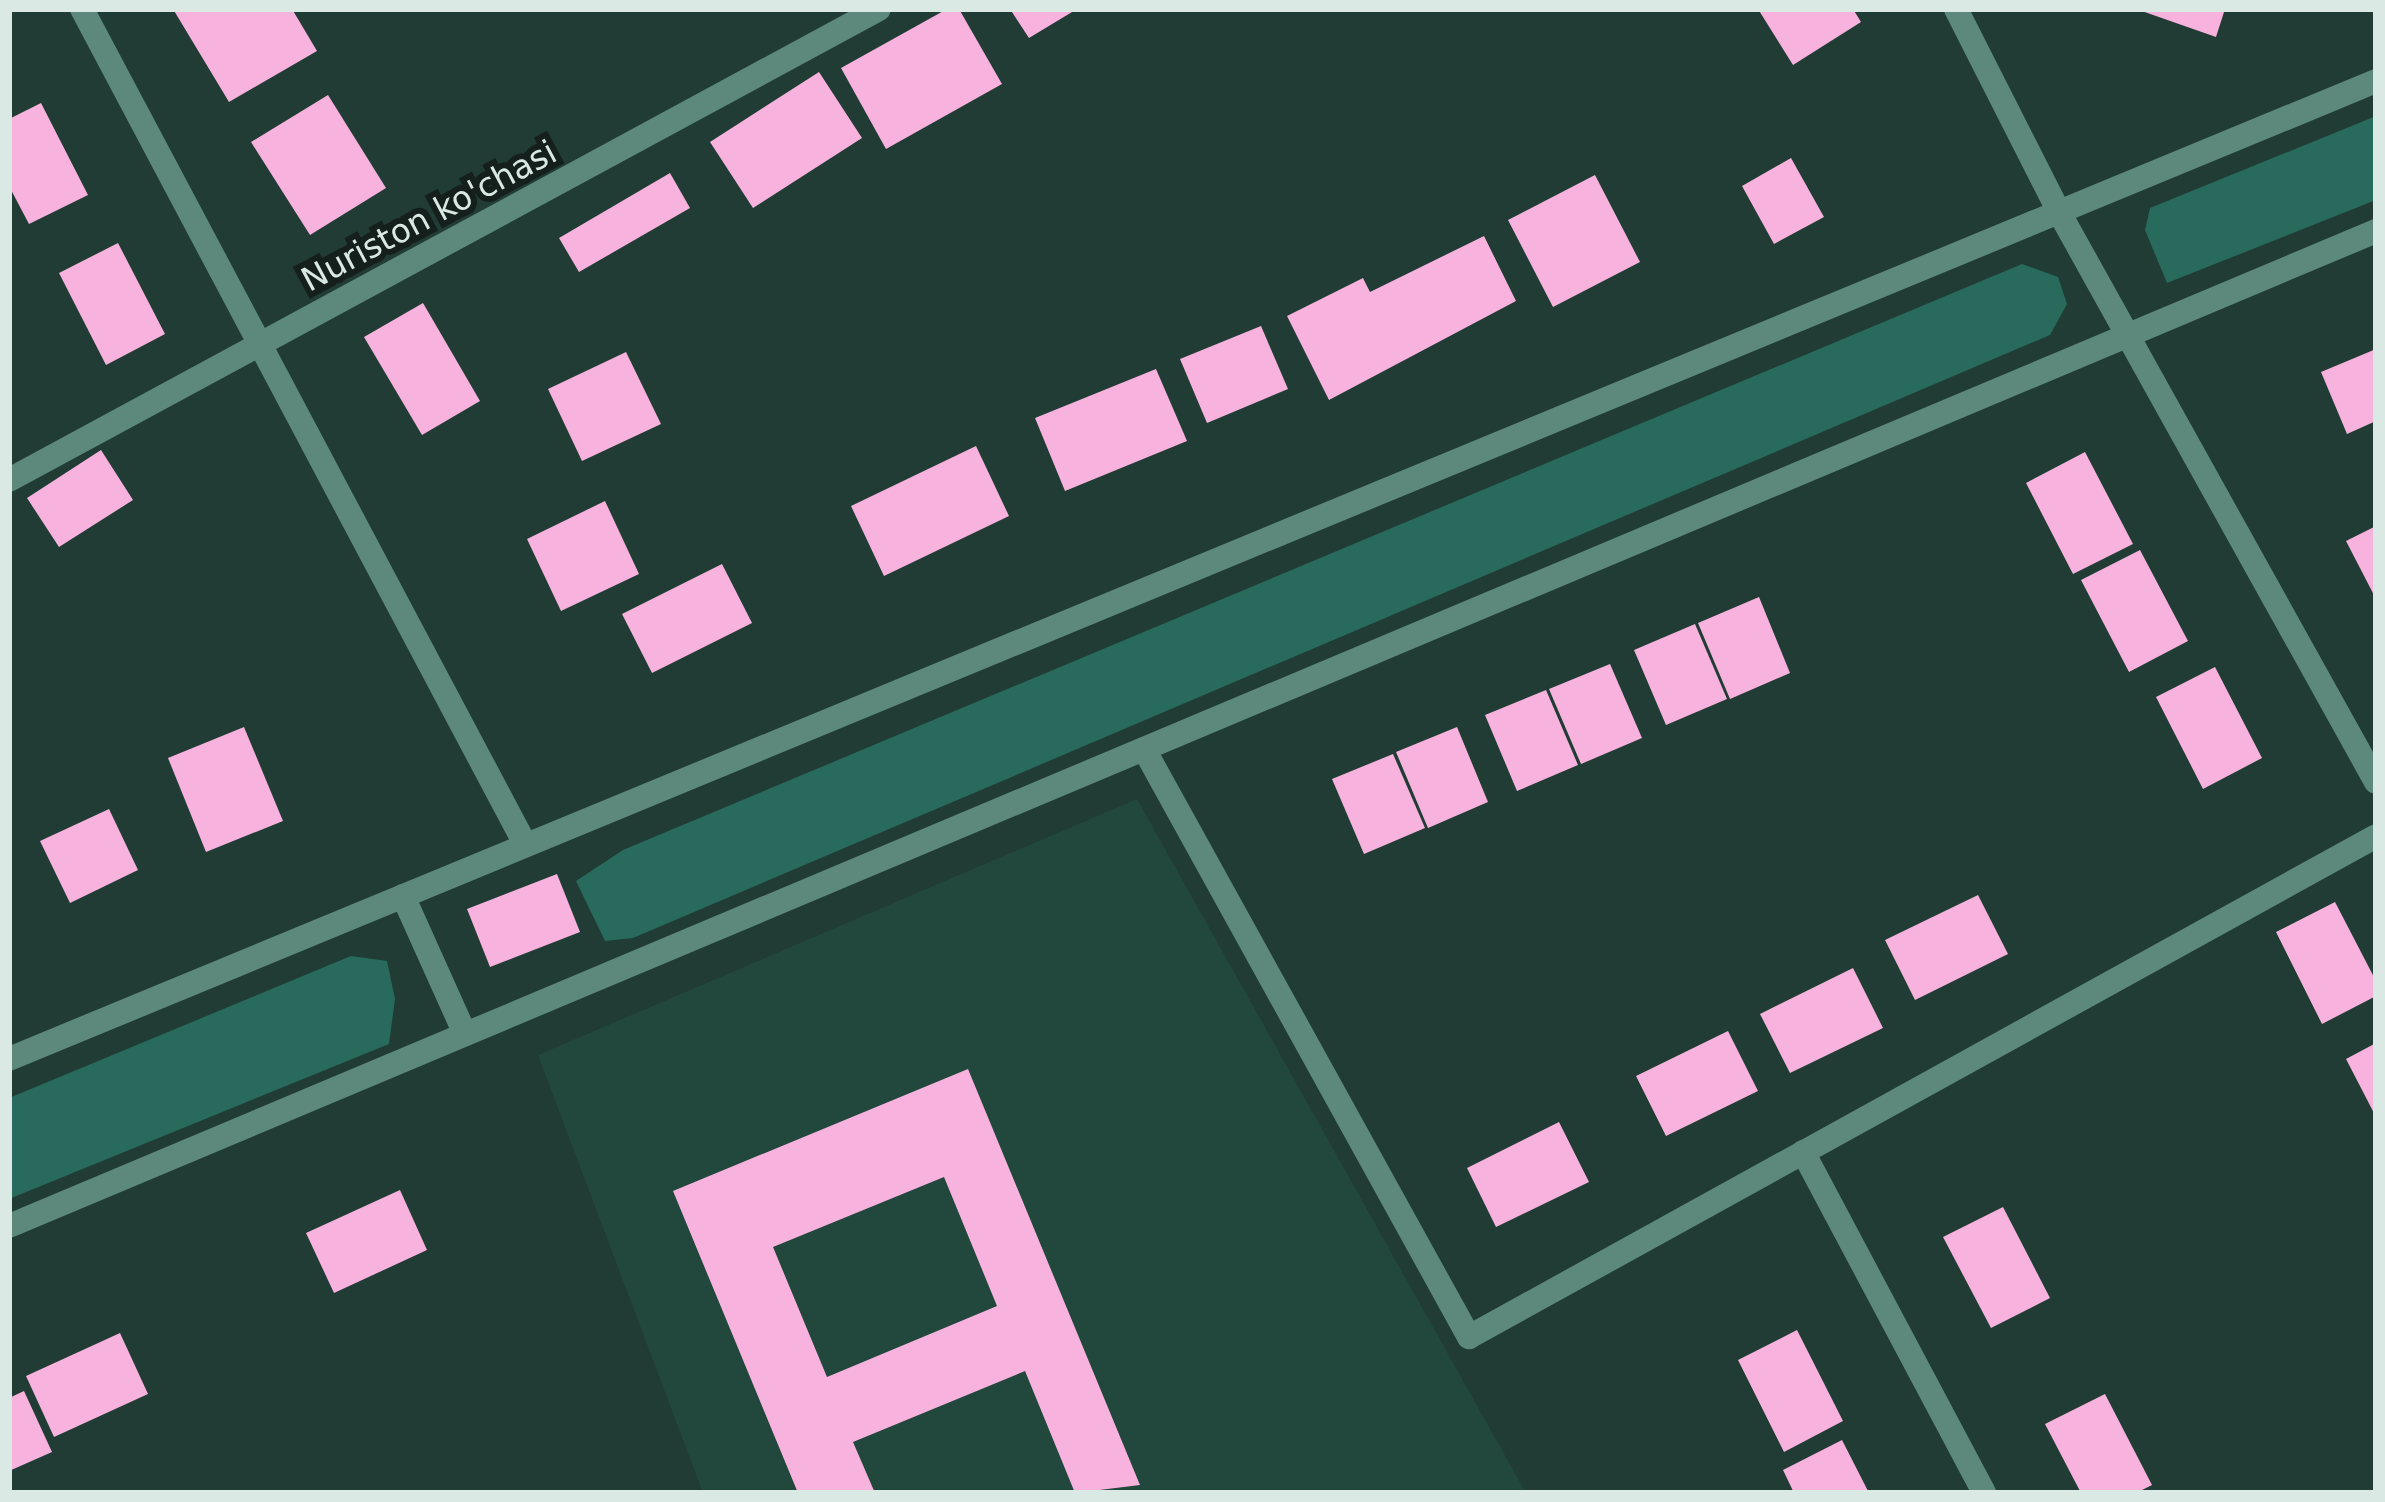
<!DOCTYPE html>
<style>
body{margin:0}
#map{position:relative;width:2385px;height:1502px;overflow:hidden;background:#213c35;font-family:"DejaVu Sans",sans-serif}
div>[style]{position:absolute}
.built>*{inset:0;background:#22473d}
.green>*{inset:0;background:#286a5b}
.building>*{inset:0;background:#f7b3dd}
.minor>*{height:24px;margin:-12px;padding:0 12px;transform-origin:12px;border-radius:12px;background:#5c897c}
span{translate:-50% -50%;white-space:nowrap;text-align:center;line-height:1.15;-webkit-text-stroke:12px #15201d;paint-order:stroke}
.street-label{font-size:33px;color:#dae9e4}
.frame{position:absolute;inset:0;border:12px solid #dae9e4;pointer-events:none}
</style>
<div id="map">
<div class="built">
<i style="clip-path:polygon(1137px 799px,1526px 1493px,703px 1493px,538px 1055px)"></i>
</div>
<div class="green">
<i style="clip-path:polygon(2376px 116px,2376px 200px,2167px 283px,2145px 230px,2150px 208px)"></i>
<i style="clip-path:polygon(2022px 264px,2058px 277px,2067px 304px,2050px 335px,633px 938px,605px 941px,576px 881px,623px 850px)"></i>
<i style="clip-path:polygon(351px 956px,387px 961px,395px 999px,389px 1044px,9px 1199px,9px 1098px)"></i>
</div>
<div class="building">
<i style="clip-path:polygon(173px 9px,292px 9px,317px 51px,229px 102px)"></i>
<i style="clip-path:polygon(947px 9px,959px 9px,1002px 84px,886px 149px,841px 68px)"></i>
<i style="clip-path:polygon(1010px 9px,1077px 9px,1029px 38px)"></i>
<i style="clip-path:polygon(1758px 9px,1853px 9px,1861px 22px,1793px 65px)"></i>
<i style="clip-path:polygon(2136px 9px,2225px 9px,2216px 37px)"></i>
<i style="clip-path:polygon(819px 72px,862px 138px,753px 208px,710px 142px)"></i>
<i style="clip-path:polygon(328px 95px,386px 188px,310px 235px,251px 142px)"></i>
<i style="clip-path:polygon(41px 103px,88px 195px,29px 224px,9px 186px,9px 119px)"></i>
<i style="clip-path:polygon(1791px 158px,1824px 217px,1774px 244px,1742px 186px)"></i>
<i style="clip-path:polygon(670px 173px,690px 208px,579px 272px,559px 238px)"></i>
<i style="clip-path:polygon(1595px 175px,1640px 262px,1553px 307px,1508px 220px)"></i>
<i style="clip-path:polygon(1484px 236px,1516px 301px,1329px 400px,1287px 316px,1363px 278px,1370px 292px)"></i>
<i style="clip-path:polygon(118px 243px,165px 334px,106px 365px,59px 273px)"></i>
<i style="clip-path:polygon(423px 303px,480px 401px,422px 435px,364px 337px)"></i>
<i style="clip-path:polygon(1261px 326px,1288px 389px,1207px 423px,1180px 359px)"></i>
<i style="clip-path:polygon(2376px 349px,2376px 421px,2347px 434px,2321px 372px)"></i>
<i style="clip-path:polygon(626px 352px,661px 424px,582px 461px,548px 389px)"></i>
<i style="clip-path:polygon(1156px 369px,1187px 441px,1065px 491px,1035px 418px)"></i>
<i style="clip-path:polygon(976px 446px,1009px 516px,884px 576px,851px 506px)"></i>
<i style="clip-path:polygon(101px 450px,133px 500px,59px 547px,27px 498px)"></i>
<i style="clip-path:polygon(2085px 452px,2133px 544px,2073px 574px,2026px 483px)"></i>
<i style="clip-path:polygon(605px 501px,639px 574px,561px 611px,527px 539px)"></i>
<i style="clip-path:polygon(2376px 526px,2376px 599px,2346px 541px)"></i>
<i style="clip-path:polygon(2140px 550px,2188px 641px,2129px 672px,2081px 580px)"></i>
<i style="clip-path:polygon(722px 564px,752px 623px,652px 673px,622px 614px)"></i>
<i style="clip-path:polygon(1759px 597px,1790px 673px,1730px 699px,1698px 623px)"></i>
<i style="clip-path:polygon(1695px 624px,1727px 699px,1666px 725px,1634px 650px)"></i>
<i style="clip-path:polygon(1610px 664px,1642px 738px,1581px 764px,1549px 689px)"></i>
<i style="clip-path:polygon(2215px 667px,2262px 758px,2203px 789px,2156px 697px)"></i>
<i style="clip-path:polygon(1546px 690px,1578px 765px,1517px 791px,1485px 715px)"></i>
<i style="clip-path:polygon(244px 727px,283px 821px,206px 852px,168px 758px)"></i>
<i style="clip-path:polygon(1457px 727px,1488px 802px,1428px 828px,1396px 752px)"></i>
<i style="clip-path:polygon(1393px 754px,1425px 828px,1364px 854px,1332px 779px)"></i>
<i style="clip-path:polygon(109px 809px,138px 870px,70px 903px,40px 841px)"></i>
<i style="clip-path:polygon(557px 874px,580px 932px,490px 967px,467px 909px)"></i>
<i style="clip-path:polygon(1978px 895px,2008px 954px,1915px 1000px,1885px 940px)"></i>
<i style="clip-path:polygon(2335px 902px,2376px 981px,2376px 996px,2322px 1024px,2276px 932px)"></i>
<i style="clip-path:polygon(1853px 968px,1883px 1028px,1790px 1073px,1760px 1014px)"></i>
<i style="clip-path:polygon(1728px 1031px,1758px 1091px,1666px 1136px,1636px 1076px)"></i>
<i style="clip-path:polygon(2376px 1043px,2376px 1117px,2346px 1059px)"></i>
<i style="clip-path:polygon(evenodd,968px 1069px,1140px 1485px,1075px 1493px,1025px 1371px,853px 1442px,875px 1493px,798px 1493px,673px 1191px,968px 1069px,944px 1177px,997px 1306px,827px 1377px,773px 1247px,944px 1177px)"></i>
<i style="clip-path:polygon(1559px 1122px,1589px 1182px,1496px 1227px,1467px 1168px)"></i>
<i style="clip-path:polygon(400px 1190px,427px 1250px,334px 1293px,306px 1233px)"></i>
<i style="clip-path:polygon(2003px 1207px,2050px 1298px,1991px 1328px,1943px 1237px)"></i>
<i style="clip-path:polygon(1797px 1330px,1843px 1421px,1784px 1452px,1738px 1360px)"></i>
<i style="clip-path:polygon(120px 1333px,148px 1394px,54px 1437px,26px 1376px)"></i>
<i style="clip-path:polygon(24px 1391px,52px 1452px,9px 1471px,9px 1398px)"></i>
<i style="clip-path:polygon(2105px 1394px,2152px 1485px,2136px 1493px,2081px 1493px,2045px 1424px)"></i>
<i style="clip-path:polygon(1842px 1440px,1869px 1493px,1794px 1493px,1783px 1470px)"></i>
</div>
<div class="minor">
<i style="left:82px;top:9px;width:945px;rotate:62.05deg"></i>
<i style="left:1956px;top:9px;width:228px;rotate:63.1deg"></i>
<i style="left:2059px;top:212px;width:652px;rotate:60.92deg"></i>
<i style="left:9px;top:480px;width:989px;rotate:-28.43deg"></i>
<i style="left:1144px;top:749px;width:672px;rotate:61.07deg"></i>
<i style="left:1469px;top:1337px;width:1036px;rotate:-28.91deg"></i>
<i style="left:403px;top:896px;width:151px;rotate:65.8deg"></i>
<i style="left:9px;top:1059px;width:2561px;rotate:-22.45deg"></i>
<i style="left:1803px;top:1152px;width:386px;rotate:62deg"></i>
<i style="left:9px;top:1226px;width:2568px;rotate:-22.8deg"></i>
</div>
<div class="street-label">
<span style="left:429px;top:216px;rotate:-28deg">Nuriston ko'chasi</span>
</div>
<div class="frame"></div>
</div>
